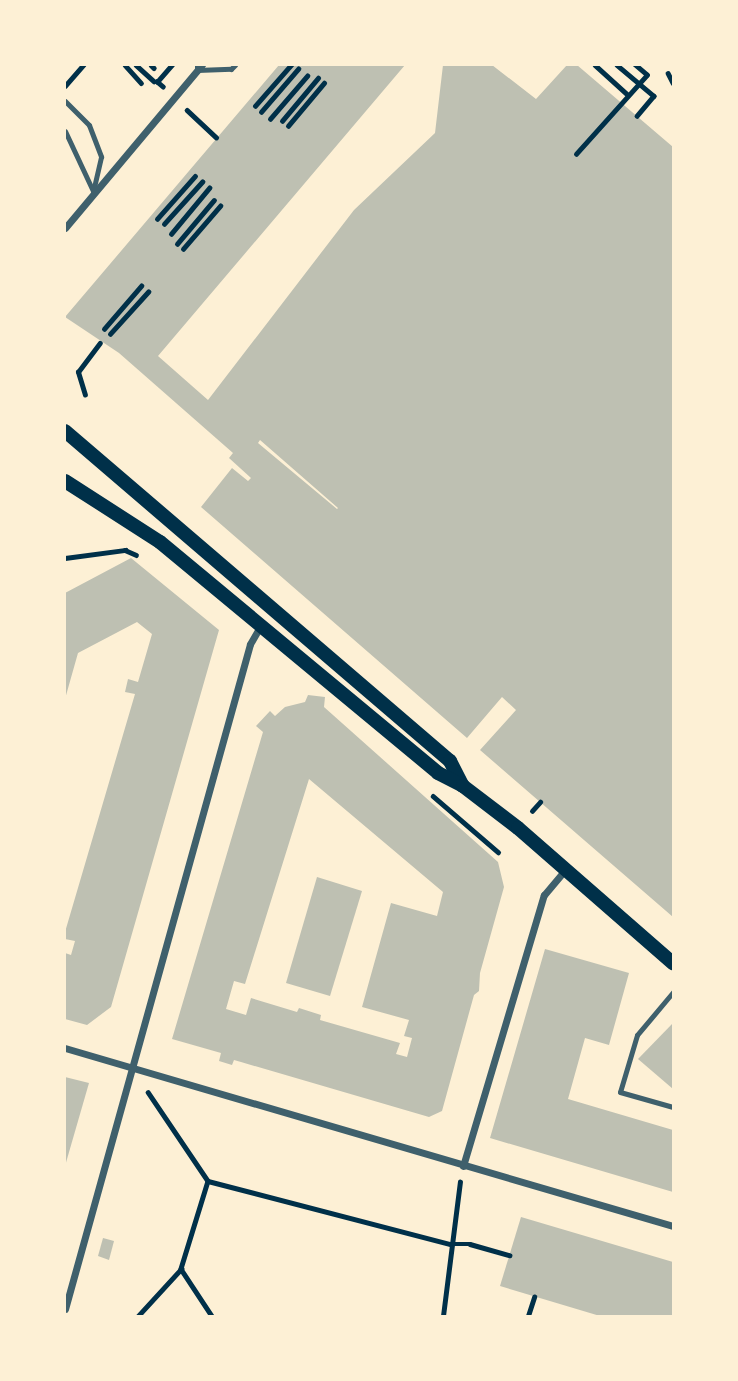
<!DOCTYPE html>
<style>
body{margin:0}
#map{position:relative;width:738px;height:1381px;overflow:hidden;background:#fdf0d5;font-family:Overpass,sans-serif}
div>[style]{position:absolute}
.building>*{inset:0;background:#bec0b2}
.path>*{height:4.5px;margin:-2.25px;padding:0 2.25px;transform-origin:2.25px;border-radius:2.25px;background:#003049}
.service>*{height:5px;margin:-2.5px;padding:0 2.5px;transform-origin:2.5px;border-radius:2.5px;background:#3f606c}
.minor>*{height:7px;margin:-3.5px;padding:0 3.5px;transform-origin:3.5px;border-radius:3.5px;background:#3f606c}
.secondary>*{height:14px;margin:-7px;padding:0 7px;transform-origin:7px;border-radius:7px;background:#003049}
span{translate:-50% -50%;white-space:nowrap;text-align:center;line-height:1.15;-webkit-text-stroke:7px #fdf0d5;paint-order:stroke}
.frame{position:absolute;inset:0;border:66px solid #fdf0d5;pointer-events:none}
</style>
<div id="map">
<div class="building">
<i style="clip-path:polygon(evenodd,279px 65px,405px 65px,158px 356px,208px 400px,354px 210px,435px 133px,443px 65px,492px 65px,536px 99px,567px 65px,577px 65px,673px 147px,673px 917px,480px 750px,516px 710px,502px 697px,467px 738px,201px 507px,232px 468px,248px 481px,251px 478px,229px 458px,233px 453px,119px 353px,65px 317px,279px 65px,260px 440px,338px 508px,337px 509px,258px 443px,260px 440px)"></i>
<i style="clip-path:polygon(131px 558px,219px 630px,111px 1007px,87px 1025px,65px 1019px,65px 953px,71px 955px,75px 941px,65px 939px,65px 932px,135px 694px,125px 692px,128px 679px,138px 682px,152px 634px,137px 622px,78px 653px,65px 699px,65px 593px)"></i>
<i style="clip-path:polygon(evenodd,308px 695px,325px 697px,324px 707px,498px 862px,504px 887px,480px 973px,479px 991px,474px 995px,442px 1111px,429px 1117px,241px 1062px,234px 1060px,232px 1065px,219px 1061px,221px 1053px,172px 1039px,263px 732px,256px 726px,270px 711px,275px 716px,285px 707px,305px 702px,308px 695px,309px 779px,443px 892px,437px 916px,391px 903px,362px 1007px,409px 1020px,404px 1036px,412px 1038px,407px 1057px,396px 1054px,400px 1043px,320px 1020px,321px 1015px,299px 1008px,297px 1012px,251px 998px,246px 1015px,226px 1009px,234px 981px,245px 984px,309px 779px)"></i>
<i style="clip-path:polygon(317px 877px,362px 891px,330px 996px,286px 983px)"></i>
<i style="clip-path:polygon(545px 949px,629px 973px,609px 1045px,585px 1038px,568px 1099px,673px 1130px,673px 1192px,490px 1138px)"></i>
<i style="clip-path:polygon(673px 1023px,673px 1089px,638px 1059px)"></i>
<i style="clip-path:polygon(65px 1077px,89px 1083px,65px 1166px)"></i>
<i style="clip-path:polygon(521px 1217px,673px 1262px,673px 1316px,600px 1316px,500px 1286px)"></i>
<i style="clip-path:polygon(103px 1238px,114px 1241px,109px 1260px,98px 1256px)"></i>
</div>
<div class="path">
<i style="left:125px;top:65px;width:24px;rotate:48deg"></i>
<i style="left:136px;top:65px;width:24px;rotate:42deg"></i>
<i style="left:151px;top:65px;width:4px;rotate:45deg"></i>
<i style="left:595px;top:65px;width:43px;rotate:42.2deg"></i>
<i style="left:617px;top:65px;width:48px;rotate:40deg"></i>
<i style="left:654px;top:96px;width:26px;rotate:130deg"></i>
<i style="left:668px;top:73px;width:11px;rotate:63deg"></i>
<i style="left:65px;top:86px;width:28px;rotate:-49deg"></i>
<i style="left:163px;top:87px;width:8px;rotate:-140deg"></i>
<i style="left:157px;top:82px;width:23px;rotate:-49deg"></i>
<i style="left:255px;top:106px;width:55px;rotate:-48.7deg"></i>
<i style="left:187px;top:110px;width:40px;rotate:43deg"></i>
<i style="left:261px;top:112px;width:57px;rotate:-49.3deg"></i>
<i style="left:270px;top:119px;width:57px;rotate:-49.3deg"></i>
<i style="left:282px;top:121px;width:56px;rotate:-50.1deg"></i>
<i style="left:288px;top:126px;width:56px;rotate:-50.1deg"></i>
<i style="left:576px;top:154px;width:106px;rotate:-48.1deg"></i>
<i style="left:647px;top:75px;width:16px;rotate:-140deg"></i>
<i style="left:157px;top:219px;width:57px;rotate:-48.5deg"></i>
<i style="left:164px;top:224px;width:57px;rotate:-47.9deg"></i>
<i style="left:171px;top:234px;width:60px;rotate:-50.4deg"></i>
<i style="left:177px;top:244px;width:57px;rotate:-49.9deg"></i>
<i style="left:183px;top:249px;width:57px;rotate:-49.3deg"></i>
<i style="left:104px;top:329px;width:57px;rotate:-49.3deg"></i>
<i style="left:110px;top:334px;width:57px;rotate:-47.9deg"></i>
<i style="left:85px;top:395px;width:24px;rotate:-107deg"></i>
<i style="left:78px;top:372px;width:36px;rotate:-53deg"></i>
<i style="left:65px;top:558px;width:61px;rotate:-7.6deg"></i>
<i style="left:125px;top:550px;width:12px;rotate:24deg"></i>
<i style="left:433px;top:796px;width:86px;rotate:40.7deg"></i>
<i style="left:532px;top:811px;width:12px;rotate:-48deg"></i>
<i style="left:148px;top:1092px;width:107px;rotate:56deg"></i>
<i style="left:208px;top:1181px;width:92px;rotate:107.1deg"></i>
<i style="left:181px;top:1269px;width:56px;rotate:56.6deg"></i>
<i style="left:208px;top:1181px;width:250px;rotate:14.6deg"></i>
<i style="left:450px;top:1244px;width:20px"></i>
<i style="left:470px;top:1244px;width:41px;rotate:15.8deg"></i>
<i style="left:138px;top:1316px;width:64px;rotate:-47.5deg"></i>
<i style="left:443px;top:1316px;width:135px;rotate:-82.8deg"></i>
<i style="left:528px;top:1316px;width:20px;rotate:-72deg"></i>
</div>
<div class="service">
<i style="left:197px;top:65px;width:5px;rotate:90deg"></i>
<i style="left:197px;top:70px;width:34px;rotate:-2deg"></i>
<i style="left:231px;top:69px;width:6px;rotate:-45deg"></i>
<i style="left:65px;top:101px;width:34px;rotate:45deg"></i>
<i style="left:89px;top:125px;width:34px;rotate:69deg"></i>
<i style="left:101px;top:157px;width:35px;rotate:103deg"></i>
<i style="left:65px;top:131px;width:66px;rotate:65deg"></i>
<i style="left:673px;top:992px;width:56px;rotate:129.9deg"></i>
<i style="left:637px;top:1035px;width:59px;rotate:106.6deg"></i>
<i style="left:620px;top:1092px;width:55px;rotate:15.8deg"></i>
</div>
<div class="minor">
<i style="left:65px;top:228px;width:213px;rotate:-50deg"></i>
<i style="left:65px;top:1048px;width:634px;rotate:16.32deg"></i>
<i style="left:463px;top:1166px;width:283px;rotate:-73.4deg"></i>
<i style="left:544px;top:895px;width:34px;rotate:-50deg"></i>
<i style="left:65px;top:1309px;width:690px;rotate:-74.45deg"></i>
<i style="left:250px;top:644px;width:22px;rotate:-60deg"></i>
</div>
<div class="secondary">
<i style="left:65px;top:431px;width:507px;rotate:40.6deg"></i>
<i style="left:450px;top:761px;width:28px;rotate:63deg"></i>
<i style="left:65px;top:481px;width:113px;rotate:32.7deg"></i>
<i style="left:160px;top:542px;width:361px;rotate:39.7deg"></i>
<i style="left:438px;top:773px;width:28px;rotate:27deg"></i>
<i style="left:463px;top:786px;width:69px;rotate:37.4deg"></i>
<i style="left:518px;top:828px;width:206px;rotate:41.1deg"></i>
</div>
<div class="frame"></div>
</div>
